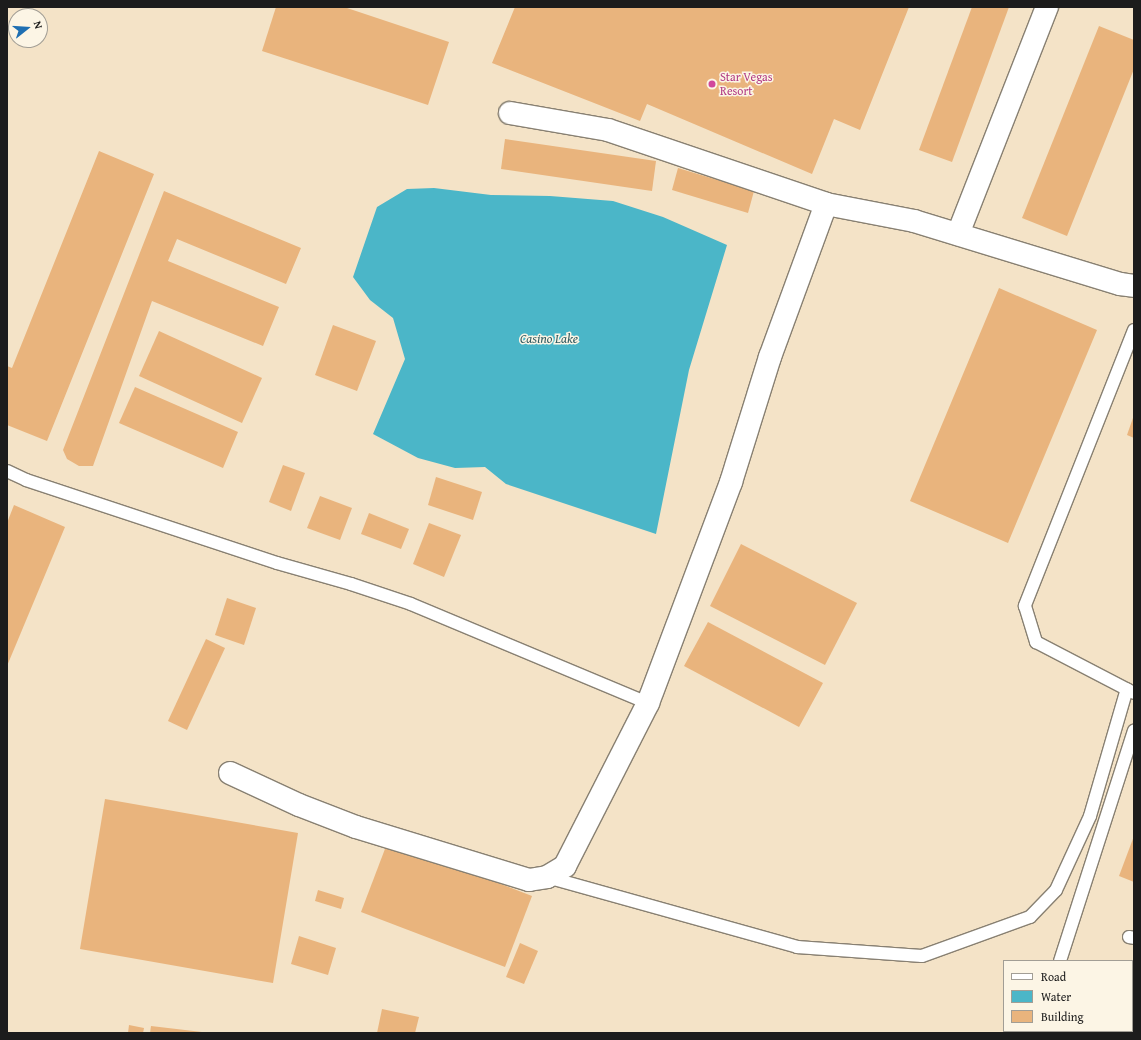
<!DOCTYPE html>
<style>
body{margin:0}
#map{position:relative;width:1141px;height:1040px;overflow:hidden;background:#f4e3c7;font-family:"Gentium Book Plus",serif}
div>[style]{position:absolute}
.water>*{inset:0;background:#4bb6c8}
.building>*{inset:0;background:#e9b47d}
.roads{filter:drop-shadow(1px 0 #888072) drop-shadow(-1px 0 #888072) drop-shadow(0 1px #888072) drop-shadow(0 -1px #888072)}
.lane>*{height:12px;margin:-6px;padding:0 6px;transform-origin:6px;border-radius:6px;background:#fff}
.street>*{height:22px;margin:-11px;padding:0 11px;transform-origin:11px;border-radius:11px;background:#fff}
.dots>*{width:11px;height:11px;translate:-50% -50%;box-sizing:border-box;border:2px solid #fcf5e5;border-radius:50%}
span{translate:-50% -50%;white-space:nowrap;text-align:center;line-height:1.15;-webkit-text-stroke:3px #fcf5e5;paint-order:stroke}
.hotel-label{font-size:12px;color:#b23c85}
.left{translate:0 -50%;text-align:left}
.water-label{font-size:13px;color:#2f5a61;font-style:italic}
.frame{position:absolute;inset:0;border:8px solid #1c1c1c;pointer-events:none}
.legend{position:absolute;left:1003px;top:960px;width:130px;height:72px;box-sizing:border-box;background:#fcf5e5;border:1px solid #a29e95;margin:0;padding:5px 7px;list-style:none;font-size:12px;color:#1c1c1c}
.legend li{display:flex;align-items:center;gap:8px;height:20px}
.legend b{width:20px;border:1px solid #a29e95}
.north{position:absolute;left:8px;top:8px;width:40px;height:40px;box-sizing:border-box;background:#fcf5e5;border:1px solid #a29e95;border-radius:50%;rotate:73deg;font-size:11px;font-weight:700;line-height:16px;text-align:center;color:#1c1c1c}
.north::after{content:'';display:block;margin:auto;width:14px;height:18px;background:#1f6fb2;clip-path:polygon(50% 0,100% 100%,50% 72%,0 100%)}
</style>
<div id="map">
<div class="water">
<i style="clip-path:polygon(434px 188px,491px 195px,550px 196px,613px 201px,663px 217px,727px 245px,689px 370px,656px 534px,506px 484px,485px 467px,455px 468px,418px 458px,373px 434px,405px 359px,393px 318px,370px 300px,353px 277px,377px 207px,407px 189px)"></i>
</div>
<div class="building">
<i style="clip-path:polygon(276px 7px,344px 7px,449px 42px,428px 105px,262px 51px)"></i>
<i style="clip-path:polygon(515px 7px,909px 7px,860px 130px,834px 119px,812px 174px,647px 104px,640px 121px,492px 63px)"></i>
<i style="clip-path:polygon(972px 7px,1009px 7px,952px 162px,919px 150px)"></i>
<i style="clip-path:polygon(1099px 26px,1134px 40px,1134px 69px,1067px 236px,1022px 218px)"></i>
<i style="clip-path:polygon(505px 139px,656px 161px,652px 191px,501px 169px)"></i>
<i style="clip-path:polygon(99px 151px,154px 174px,47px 441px,7px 425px,7px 366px,12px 368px)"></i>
<i style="clip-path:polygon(678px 168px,754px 191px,748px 213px,672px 190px)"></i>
<i style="clip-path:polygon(164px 191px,301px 248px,286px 284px,177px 239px,168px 261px,279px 307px,263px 346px,152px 301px,93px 466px,79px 466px,67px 459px,63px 450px)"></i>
<i style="clip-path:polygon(999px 288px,1097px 330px,1008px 543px,910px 501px)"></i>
<i style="clip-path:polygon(333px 325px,376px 341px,357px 391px,315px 375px)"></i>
<i style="clip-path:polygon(159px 331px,262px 378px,242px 423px,139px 376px)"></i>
<i style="clip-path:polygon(135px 387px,238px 432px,223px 468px,119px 423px)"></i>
<i style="clip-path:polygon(1134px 415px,1134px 438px,1127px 435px)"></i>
<i style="clip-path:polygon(283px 465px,305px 473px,291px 511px,269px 502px)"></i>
<i style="clip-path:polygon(436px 477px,482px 492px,473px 520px,428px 505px)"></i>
<i style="clip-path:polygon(320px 496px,352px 508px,340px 540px,307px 528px)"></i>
<i style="clip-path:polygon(14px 505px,65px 527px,7px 666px,7px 523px)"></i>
<i style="clip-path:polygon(369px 513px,409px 529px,401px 549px,361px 534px)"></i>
<i style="clip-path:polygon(429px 523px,461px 535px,444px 577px,413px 564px)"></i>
<i style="clip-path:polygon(741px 544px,857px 603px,825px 665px,710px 606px)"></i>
<i style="clip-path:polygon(227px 598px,256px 608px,244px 645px,215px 635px)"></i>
<i style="clip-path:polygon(708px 622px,823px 683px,799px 727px,684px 666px)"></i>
<i style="clip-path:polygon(206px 639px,225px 648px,187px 730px,168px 721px)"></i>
<i style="clip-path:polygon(105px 799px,298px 833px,273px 983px,80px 949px)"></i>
<i style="clip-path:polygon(1134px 836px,1134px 882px,1119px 876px)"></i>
<i style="clip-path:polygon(388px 841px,532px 896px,505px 967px,361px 912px)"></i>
<i style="clip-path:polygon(318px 890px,344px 898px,341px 909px,315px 901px)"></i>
<i style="clip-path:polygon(299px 936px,336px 948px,328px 975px,291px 964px)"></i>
<i style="clip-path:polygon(520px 943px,538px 951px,524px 984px,506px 977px)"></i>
<i style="clip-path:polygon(382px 1009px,419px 1017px,415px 1033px,377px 1033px)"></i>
<i style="clip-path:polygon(129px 1025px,144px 1028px,143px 1033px,128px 1033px)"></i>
<i style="clip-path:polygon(151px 1026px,202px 1032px,202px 1033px,150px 1033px)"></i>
</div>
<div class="roads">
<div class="lane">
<i style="left:1134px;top:330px;width:297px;rotate:111.6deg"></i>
<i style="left:1025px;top:606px;width:38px;rotate:73deg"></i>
<i style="left:1036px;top:642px;width:110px;rotate:27.5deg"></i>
<i style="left:7px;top:471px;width:21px;rotate:25deg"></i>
<i style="left:26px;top:480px;width:264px;rotate:18.3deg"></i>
<i style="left:277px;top:563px;width:77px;rotate:15.8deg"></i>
<i style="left:351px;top:584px;width:63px;rotate:18.4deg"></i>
<i style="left:411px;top:604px;width:257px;rotate:22.7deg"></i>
<i style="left:547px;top:877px;width:260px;rotate:15.6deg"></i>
<i style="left:797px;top:947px;width:125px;rotate:4.1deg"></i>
<i style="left:922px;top:956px;width:115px;rotate:-19.9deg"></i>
<i style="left:1030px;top:917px;width:37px;rotate:-46deg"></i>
<i style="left:1056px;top:890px;width:81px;rotate:-65.3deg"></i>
<i style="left:1090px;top:816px;width:132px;rotate:-73.8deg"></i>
<i style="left:1129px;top:937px;width:5px;rotate:11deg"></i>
<i style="left:1060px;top:961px;width:242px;rotate:-72.2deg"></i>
</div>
<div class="street">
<i style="left:510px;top:113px;width:99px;rotate:9.8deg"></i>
<i style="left:608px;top:130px;width:230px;rotate:18.7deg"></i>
<i style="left:826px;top:204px;width:90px;rotate:10.9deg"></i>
<i style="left:914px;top:221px;width:215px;rotate:17deg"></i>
<i style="left:1120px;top:284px;width:14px;rotate:8deg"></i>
<i style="left:958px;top:234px;width:244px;rotate:-68.6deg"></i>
<i style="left:230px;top:773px;width:76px;rotate:24.9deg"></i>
<i style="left:299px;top:805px;width:61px;rotate:21.1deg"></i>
<i style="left:356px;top:827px;width:181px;rotate:17deg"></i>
<i style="left:529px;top:880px;width:18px;rotate:-9deg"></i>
<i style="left:547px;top:877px;width:21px;rotate:-31deg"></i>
<i style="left:565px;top:866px;width:183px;rotate:-63deg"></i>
<i style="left:648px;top:703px;width:236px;rotate:-69.4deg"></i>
<i style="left:731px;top:482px;width:131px;rotate:-72.7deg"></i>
<i style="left:770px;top:357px;width:163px;rotate:-69.9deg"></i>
</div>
</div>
<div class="dots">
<i style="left:712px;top:84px;background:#d1479c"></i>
</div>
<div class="hotel-label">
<span class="left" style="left:720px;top:84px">Star Vegas<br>Resort</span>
</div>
<div class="water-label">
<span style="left:549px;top:339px">Casino Lake</span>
</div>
<div class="frame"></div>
<ul class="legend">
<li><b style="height:5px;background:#fff"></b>Road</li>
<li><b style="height:11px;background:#4bb6c8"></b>Water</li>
<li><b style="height:11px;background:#e9b47d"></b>Building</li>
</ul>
<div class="north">N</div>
</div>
